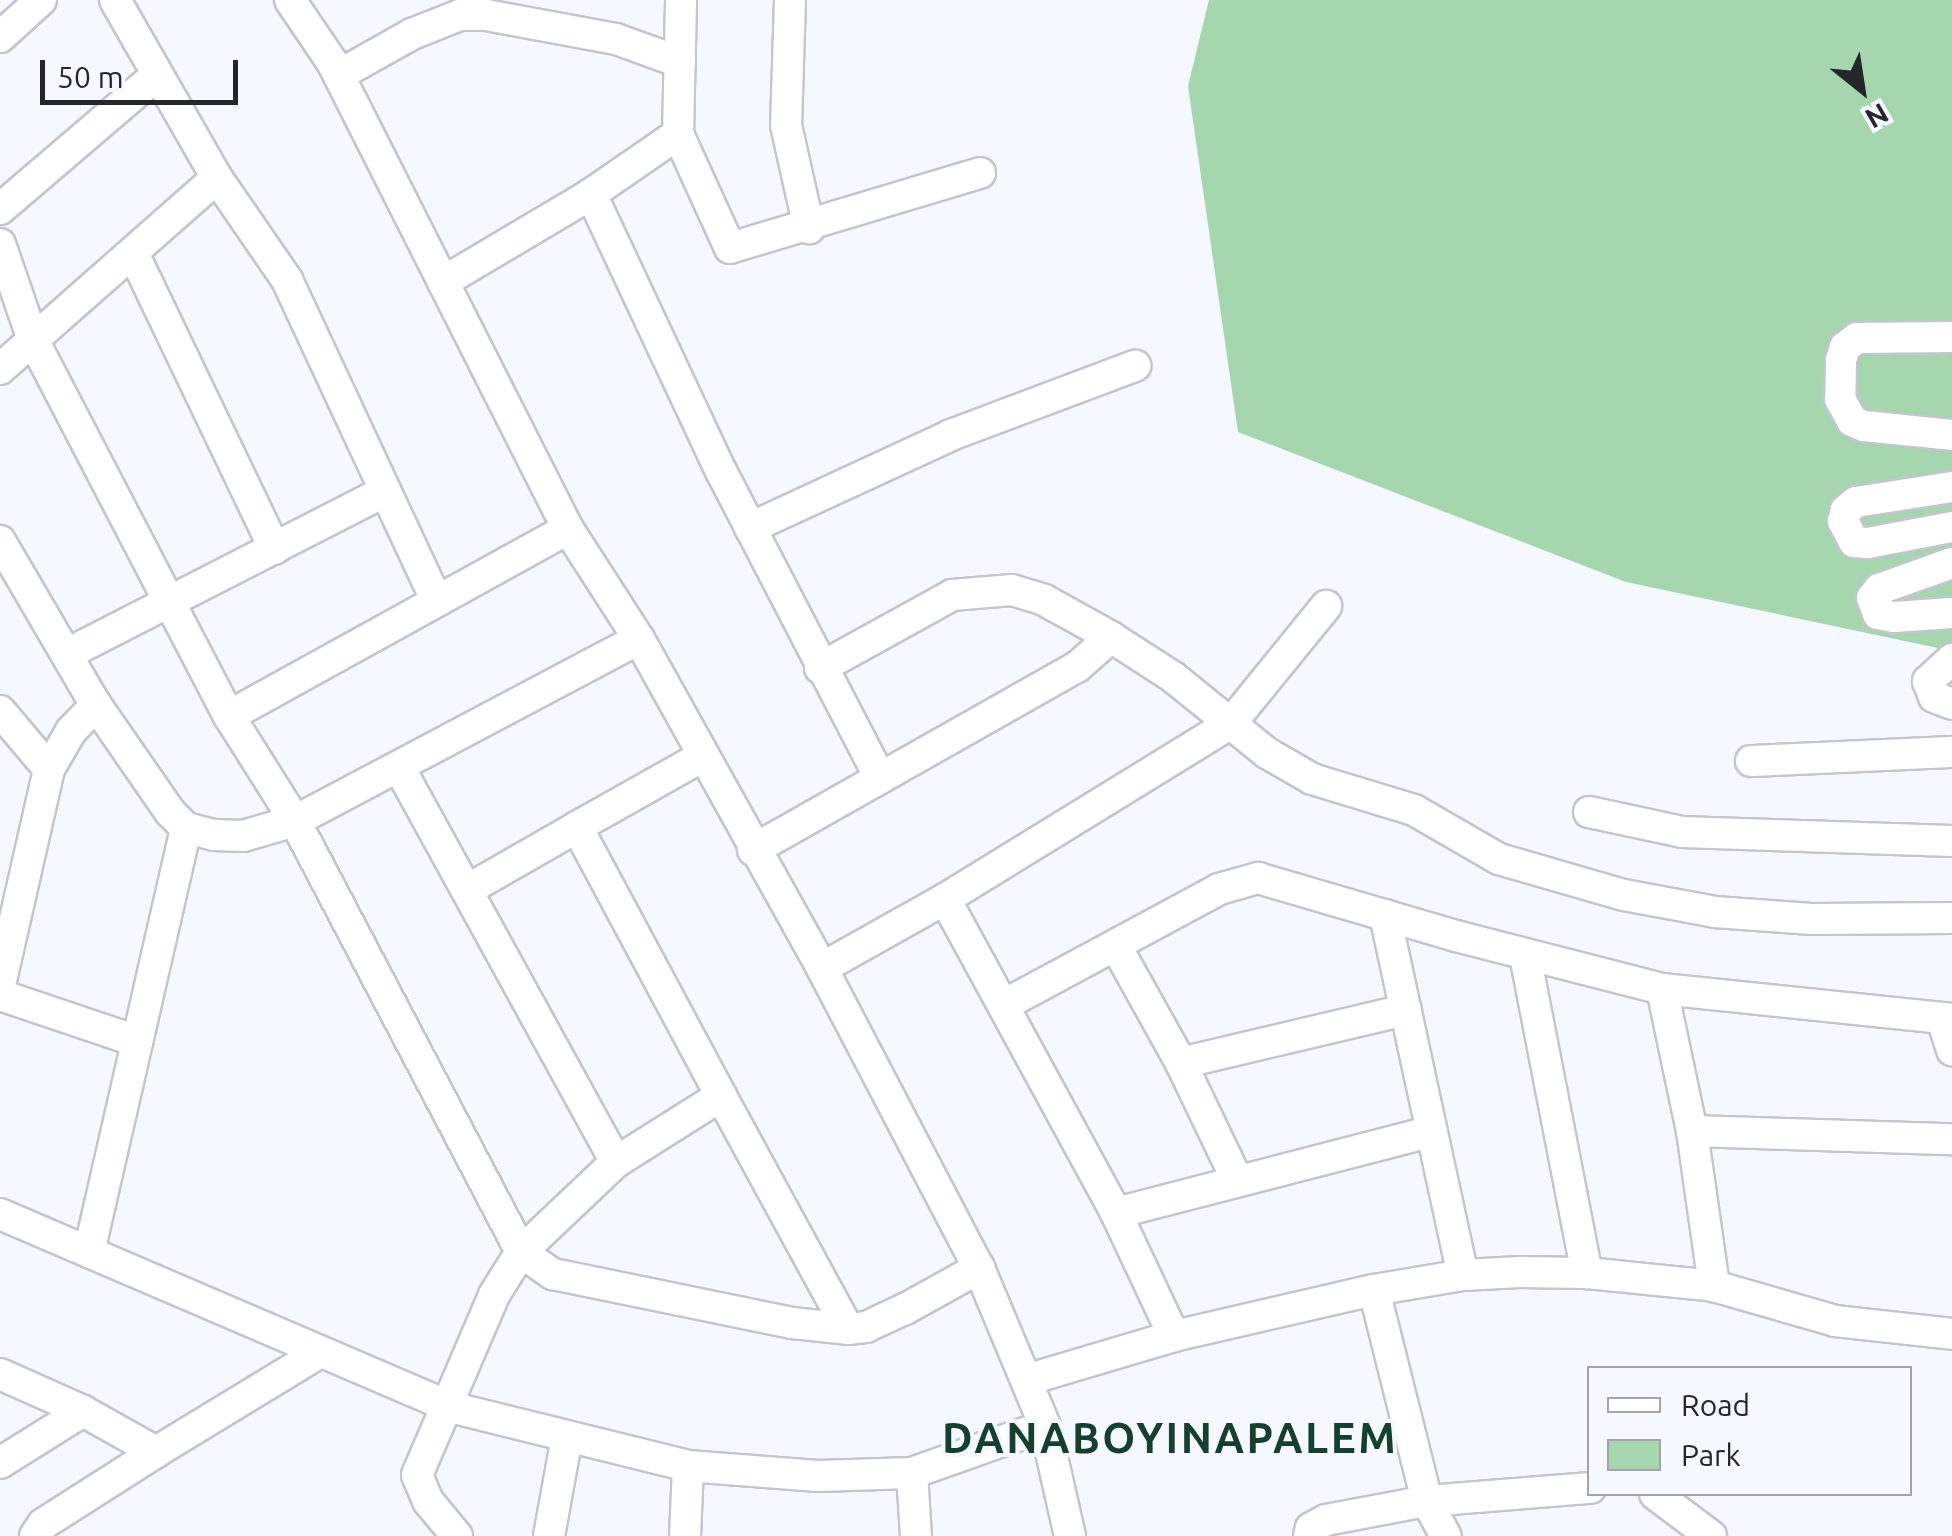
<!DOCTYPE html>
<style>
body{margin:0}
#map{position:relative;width:1952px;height:1536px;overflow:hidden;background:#f5f8fe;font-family:Ubuntu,sans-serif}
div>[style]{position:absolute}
.green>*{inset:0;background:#a5d6ad}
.roads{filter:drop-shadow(2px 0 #c3c6ce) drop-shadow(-2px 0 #c3c6ce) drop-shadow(0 2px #c3c6ce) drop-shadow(0 -2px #c3c6ce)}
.minor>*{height:30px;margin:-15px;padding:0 15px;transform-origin:15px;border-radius:15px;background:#fff}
span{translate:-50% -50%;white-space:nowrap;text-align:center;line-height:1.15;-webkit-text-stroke:8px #f5f8fe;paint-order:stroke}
.district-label{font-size:42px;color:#15402c;font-weight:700;letter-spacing:2.5px}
.legend{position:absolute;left:1587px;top:1366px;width:325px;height:130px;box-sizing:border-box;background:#f5f8fe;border:2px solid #a2a4a9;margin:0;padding:12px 18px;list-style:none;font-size:30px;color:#252629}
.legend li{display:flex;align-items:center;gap:20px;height:50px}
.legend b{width:50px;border:2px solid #a2a4a9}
.north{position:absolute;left:1812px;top:40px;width:100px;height:100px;-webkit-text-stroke:8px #f5f8fe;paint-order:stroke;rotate:150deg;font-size:28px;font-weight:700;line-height:40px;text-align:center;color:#252629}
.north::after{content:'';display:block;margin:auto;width:35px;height:45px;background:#252629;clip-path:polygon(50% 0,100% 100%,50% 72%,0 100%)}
.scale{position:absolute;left:40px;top:60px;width:198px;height:45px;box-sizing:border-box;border:5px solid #252629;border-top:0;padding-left:12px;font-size:30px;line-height:35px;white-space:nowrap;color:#252629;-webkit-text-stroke:8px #f5f8fe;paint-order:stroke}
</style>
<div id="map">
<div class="green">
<i style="clip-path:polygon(1209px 0,1952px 0,1952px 651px,1626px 582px,1238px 432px,1188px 86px)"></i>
</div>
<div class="roads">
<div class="minor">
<i style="left:115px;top:0;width:205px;rotate:60.2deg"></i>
<i style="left:217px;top:178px;width:124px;rotate:55.5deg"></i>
<i style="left:287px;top:280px;width:354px;rotate:65deg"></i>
<i style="left:290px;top:0;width:75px;rotate:55.9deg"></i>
<i style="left:332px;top:62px;width:523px;rotate:63.19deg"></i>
<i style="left:568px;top:529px;width:131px;rotate:57.2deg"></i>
<i style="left:639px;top:639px;width:376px;rotate:60.9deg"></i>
<i style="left:822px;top:968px;width:339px;rotate:62.4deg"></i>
<i style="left:979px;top:1268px;width:171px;rotate:67.3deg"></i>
<i style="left:1045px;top:1426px;width:113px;rotate:77.2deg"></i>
<i style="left:790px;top:0;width:125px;rotate:91.8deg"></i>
<i style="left:786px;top:125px;width:106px;rotate:77.4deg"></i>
<i style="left:0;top:37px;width:55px;rotate:-42.1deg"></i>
<i style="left:339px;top:75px;width:84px;rotate:-29.3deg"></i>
<i style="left:412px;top:34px;width:52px;rotate:-21.6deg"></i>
<i style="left:460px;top:15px;width:26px"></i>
<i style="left:486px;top:15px;width:132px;rotate:10.5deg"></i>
<i style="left:616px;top:39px;width:68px;rotate:19.8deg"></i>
<i style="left:678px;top:134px;width:125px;rotate:65.5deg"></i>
<i style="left:730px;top:248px;width:261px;rotate:-16.7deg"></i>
<i style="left:591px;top:194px;width:306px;rotate:64.9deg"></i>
<i style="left:721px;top:471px;width:346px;rotate:62.6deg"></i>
<i style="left:0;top:209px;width:206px;rotate:-40.5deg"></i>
<i style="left:0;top:244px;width:102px;rotate:71deg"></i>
<i style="left:33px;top:340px;width:424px;rotate:62.5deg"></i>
<i style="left:229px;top:716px;width:387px;rotate:-28.9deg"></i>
<i style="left:133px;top:253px;width:328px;rotate:64.4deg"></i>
<i style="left:443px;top:282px;width:172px;rotate:-30.7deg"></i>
<i style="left:591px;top:194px;width:106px;rotate:-34.6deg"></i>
<i style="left:678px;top:134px;width:134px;rotate:-88.7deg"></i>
<i style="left:1952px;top:337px;width:95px;rotate:179.4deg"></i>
<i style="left:1857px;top:338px;width:15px;rotate:143deg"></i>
<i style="left:1845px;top:347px;width:14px;rotate:107deg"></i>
<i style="left:1841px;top:360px;width:39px;rotate:91deg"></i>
<i style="left:1840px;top:399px;width:25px;rotate:61deg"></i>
<i style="left:1852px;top:421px;width:13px;rotate:23deg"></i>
<i style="left:1864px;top:426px;width:88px;rotate:5.8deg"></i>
<i style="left:0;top:369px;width:289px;rotate:-41.4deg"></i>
<i style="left:1952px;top:487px;width:97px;rotate:171.1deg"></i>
<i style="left:1856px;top:502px;width:13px;rotate:141deg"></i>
<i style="left:1846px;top:510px;width:11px;rotate:105deg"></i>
<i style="left:1843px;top:521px;width:24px;rotate:62deg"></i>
<i style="left:1854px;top:542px;width:14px;rotate:4deg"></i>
<i style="left:1868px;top:543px;width:86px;rotate:-10.8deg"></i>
<i style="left:750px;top:528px;width:221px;rotate:-24.8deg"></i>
<i style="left:951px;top:435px;width:197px;rotate:-20.6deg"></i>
<i style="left:0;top:541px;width:190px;rotate:59.7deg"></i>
<i style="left:96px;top:705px;width:130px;rotate:55.3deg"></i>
<i style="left:170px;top:812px;width:23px;rotate:45deg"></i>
<i style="left:186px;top:828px;width:29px;rotate:14deg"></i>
<i style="left:214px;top:835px;width:29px;rotate:2deg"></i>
<i style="left:243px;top:836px;width:54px;rotate:-16.1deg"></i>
<i style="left:295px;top:821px;width:389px;rotate:-27.9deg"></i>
<i style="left:1952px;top:563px;width:77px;rotate:160.4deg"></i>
<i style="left:1879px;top:589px;width:11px;rotate:128deg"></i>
<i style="left:1872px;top:598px;width:17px;rotate:69deg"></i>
<i style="left:1878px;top:614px;width:16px;rotate:11deg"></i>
<i style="left:1894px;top:617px;width:58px;rotate:-3.9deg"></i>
<i style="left:69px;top:653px;width:355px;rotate:-27.1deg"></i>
<i style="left:1952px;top:659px;width:33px;rotate:137deg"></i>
<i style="left:1928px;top:681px;width:17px;rotate:69deg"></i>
<i style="left:1934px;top:697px;width:19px;rotate:21deg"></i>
<i style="left:820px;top:668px;width:151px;rotate:-28.9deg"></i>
<i style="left:952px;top:595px;width:60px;rotate:-4.8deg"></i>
<i style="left:1012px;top:590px;width:34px;rotate:17deg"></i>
<i style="left:1044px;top:600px;width:77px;rotate:28.9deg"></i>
<i style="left:1111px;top:637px;width:74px;rotate:32.8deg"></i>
<i style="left:1173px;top:677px;width:121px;rotate:39deg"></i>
<i style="left:1267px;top:753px;width:52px;rotate:30deg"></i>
<i style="left:1312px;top:779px;width:107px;rotate:16.9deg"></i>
<i style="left:1414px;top:810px;width:98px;rotate:30deg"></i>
<i style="left:1499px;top:859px;width:130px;rotate:16.1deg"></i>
<i style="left:1624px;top:895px;width:93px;rotate:10.6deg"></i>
<i style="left:1715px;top:912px;width:97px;rotate:4.1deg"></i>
<i style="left:1812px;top:919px;width:140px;rotate:-0.4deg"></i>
<i style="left:0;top:711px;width:76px;rotate:49.8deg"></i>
<i style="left:229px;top:716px;width:124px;rotate:57.8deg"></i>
<i style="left:295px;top:821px;width:487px;rotate:62.3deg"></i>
<i style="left:521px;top:1252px;width:131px;rotate:-43.5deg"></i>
<i style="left:616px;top:1162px;width:451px;rotate:-118.8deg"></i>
<i style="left:703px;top:756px;width:145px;rotate:150.6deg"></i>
<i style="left:577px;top:827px;width:305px;rotate:61.8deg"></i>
<i style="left:721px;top:1096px;width:265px;rotate:61.4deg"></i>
<i style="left:848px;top:1329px;width:18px;rotate:-6deg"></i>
<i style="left:866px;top:1327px;width:43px;rotate:-24.8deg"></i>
<i style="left:905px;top:1309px;width:85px;rotate:-29deg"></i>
<i style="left:1751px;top:761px;width:201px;rotate:-2.6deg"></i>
<i style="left:1589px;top:812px;width:95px;rotate:12.1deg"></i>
<i style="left:1682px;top:832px;width:270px;rotate:1.9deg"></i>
<i style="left:753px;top:850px;width:372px;rotate:-29.5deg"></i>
<i style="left:1077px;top:667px;width:45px;rotate:-41.4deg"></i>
<i style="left:467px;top:890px;width:127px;rotate:-29.8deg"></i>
<i style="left:945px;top:899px;width:358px;rotate:61.4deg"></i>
<i style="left:1116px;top:1213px;width:136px;rotate:64.8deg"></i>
<i style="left:1385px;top:915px;width:368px;rotate:77.8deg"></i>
<i style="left:1117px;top:948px;width:132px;rotate:60.9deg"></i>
<i style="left:1181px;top:1063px;width:231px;rotate:-13.3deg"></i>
<i style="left:1525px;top:955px;width:324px;rotate:79deg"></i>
<i style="left:822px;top:968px;width:141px;rotate:-29.3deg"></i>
<i style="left:945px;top:899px;width:336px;rotate:-31.6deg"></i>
<i style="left:1231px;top:723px;width:151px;rotate:-50.9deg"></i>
<i style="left:0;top:985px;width:221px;rotate:-77.2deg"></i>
<i style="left:49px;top:769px;width:44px;rotate:-59.9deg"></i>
<i style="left:71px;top:731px;width:36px;rotate:-46deg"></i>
<i style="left:1662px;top:989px;width:145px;rotate:78.1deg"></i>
<i style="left:1692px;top:1131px;width:157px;rotate:81.9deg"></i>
<i style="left:0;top:995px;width:145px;rotate:18.6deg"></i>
<i style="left:1004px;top:1005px;width:244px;rotate:-28.3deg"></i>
<i style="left:1219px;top:889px;width:41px;rotate:-15.8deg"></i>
<i style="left:1258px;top:878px;width:206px;rotate:16.3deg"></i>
<i style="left:1456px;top:936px;width:213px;rotate:14.4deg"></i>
<i style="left:1662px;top:989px;width:292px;rotate:5.9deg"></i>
<i style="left:1942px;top:1019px;width:33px;rotate:72deg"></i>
<i style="left:1181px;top:1063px;width:130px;rotate:64.4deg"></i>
<i style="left:1692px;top:1131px;width:260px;rotate:1.8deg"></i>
<i style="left:616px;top:1162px;width:124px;rotate:-32.2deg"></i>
<i style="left:1116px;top:1213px;width:326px;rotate:-14.5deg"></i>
<i style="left:0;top:1214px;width:490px;rotate:23.2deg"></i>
<i style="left:450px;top:1407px;width:245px;rotate:13.9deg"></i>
<i style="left:688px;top:1466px;width:130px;rotate:4.4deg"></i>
<i style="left:818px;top:1476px;width:94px;rotate:-1.8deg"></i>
<i style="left:912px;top:1473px;width:141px;rotate:-19.5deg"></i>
<i style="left:89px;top:1252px;width:435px;rotate:-77.1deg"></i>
<i style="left:1374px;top:1290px;width:218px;rotate:75.9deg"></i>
<i style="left:1427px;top:1501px;width:40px;rotate:62deg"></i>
<i style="left:0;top:1374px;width:91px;rotate:24deg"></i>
<i style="left:83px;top:1411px;width:84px;rotate:29.3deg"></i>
<i style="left:156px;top:1452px;width:191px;rotate:-31.3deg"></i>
<i style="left:1029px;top:1379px;width:151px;rotate:-16.5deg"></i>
<i style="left:1174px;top:1336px;width:205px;rotate:-13deg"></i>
<i style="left:1374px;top:1290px;width:90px;rotate:-9.6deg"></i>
<i style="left:1463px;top:1275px;width:57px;rotate:-3deg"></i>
<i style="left:1520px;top:1272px;width:67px;rotate:0.9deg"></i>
<i style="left:1587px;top:1273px;width:128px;rotate:5.8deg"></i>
<i style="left:1714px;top:1286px;width:126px;rotate:16.1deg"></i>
<i style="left:1835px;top:1321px;width:118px;rotate:6.3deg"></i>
<i style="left:0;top:1463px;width:98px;rotate:-32.1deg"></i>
<i style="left:912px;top:1473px;width:63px;rotate:86.4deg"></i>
<i style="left:1655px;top:1494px;width:70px;rotate:36.9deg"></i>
<i style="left:35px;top:1536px;width:14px;rotate:-56deg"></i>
<i style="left:43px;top:1524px;width:134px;rotate:-32.5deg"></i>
<i style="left:457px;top:1536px;width:45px;rotate:-129.6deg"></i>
<i style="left:428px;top:1501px;width:28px;rotate:-113deg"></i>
<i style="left:417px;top:1475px;width:196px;rotate:-66.8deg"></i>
<i style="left:494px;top:1295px;width:51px;rotate:-57.9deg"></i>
<i style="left:521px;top:1252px;width:39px;rotate:35deg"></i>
<i style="left:553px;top:1274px;width:244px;rotate:11.6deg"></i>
<i style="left:792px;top:1323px;width:56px;rotate:6.1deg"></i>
<i style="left:549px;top:1536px;width:101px;rotate:-79.7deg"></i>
<i style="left:685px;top:1536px;width:70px;rotate:-87.5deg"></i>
<i style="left:1309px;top:1536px;width:8px;rotate:-76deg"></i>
<i style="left:1311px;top:1528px;width:17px;rotate:-28deg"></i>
<i style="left:1326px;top:1520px;width:103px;rotate:-10.7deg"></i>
<i style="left:1427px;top:1501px;width:164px;rotate:-4.6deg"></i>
</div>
</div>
<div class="district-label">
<span style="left:1170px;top:1438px">DANABOYINAPALEM</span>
</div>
<ul class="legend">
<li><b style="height:12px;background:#fff"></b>Road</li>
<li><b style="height:28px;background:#a5d6ad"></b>Park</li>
</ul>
<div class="north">N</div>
<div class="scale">50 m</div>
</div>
